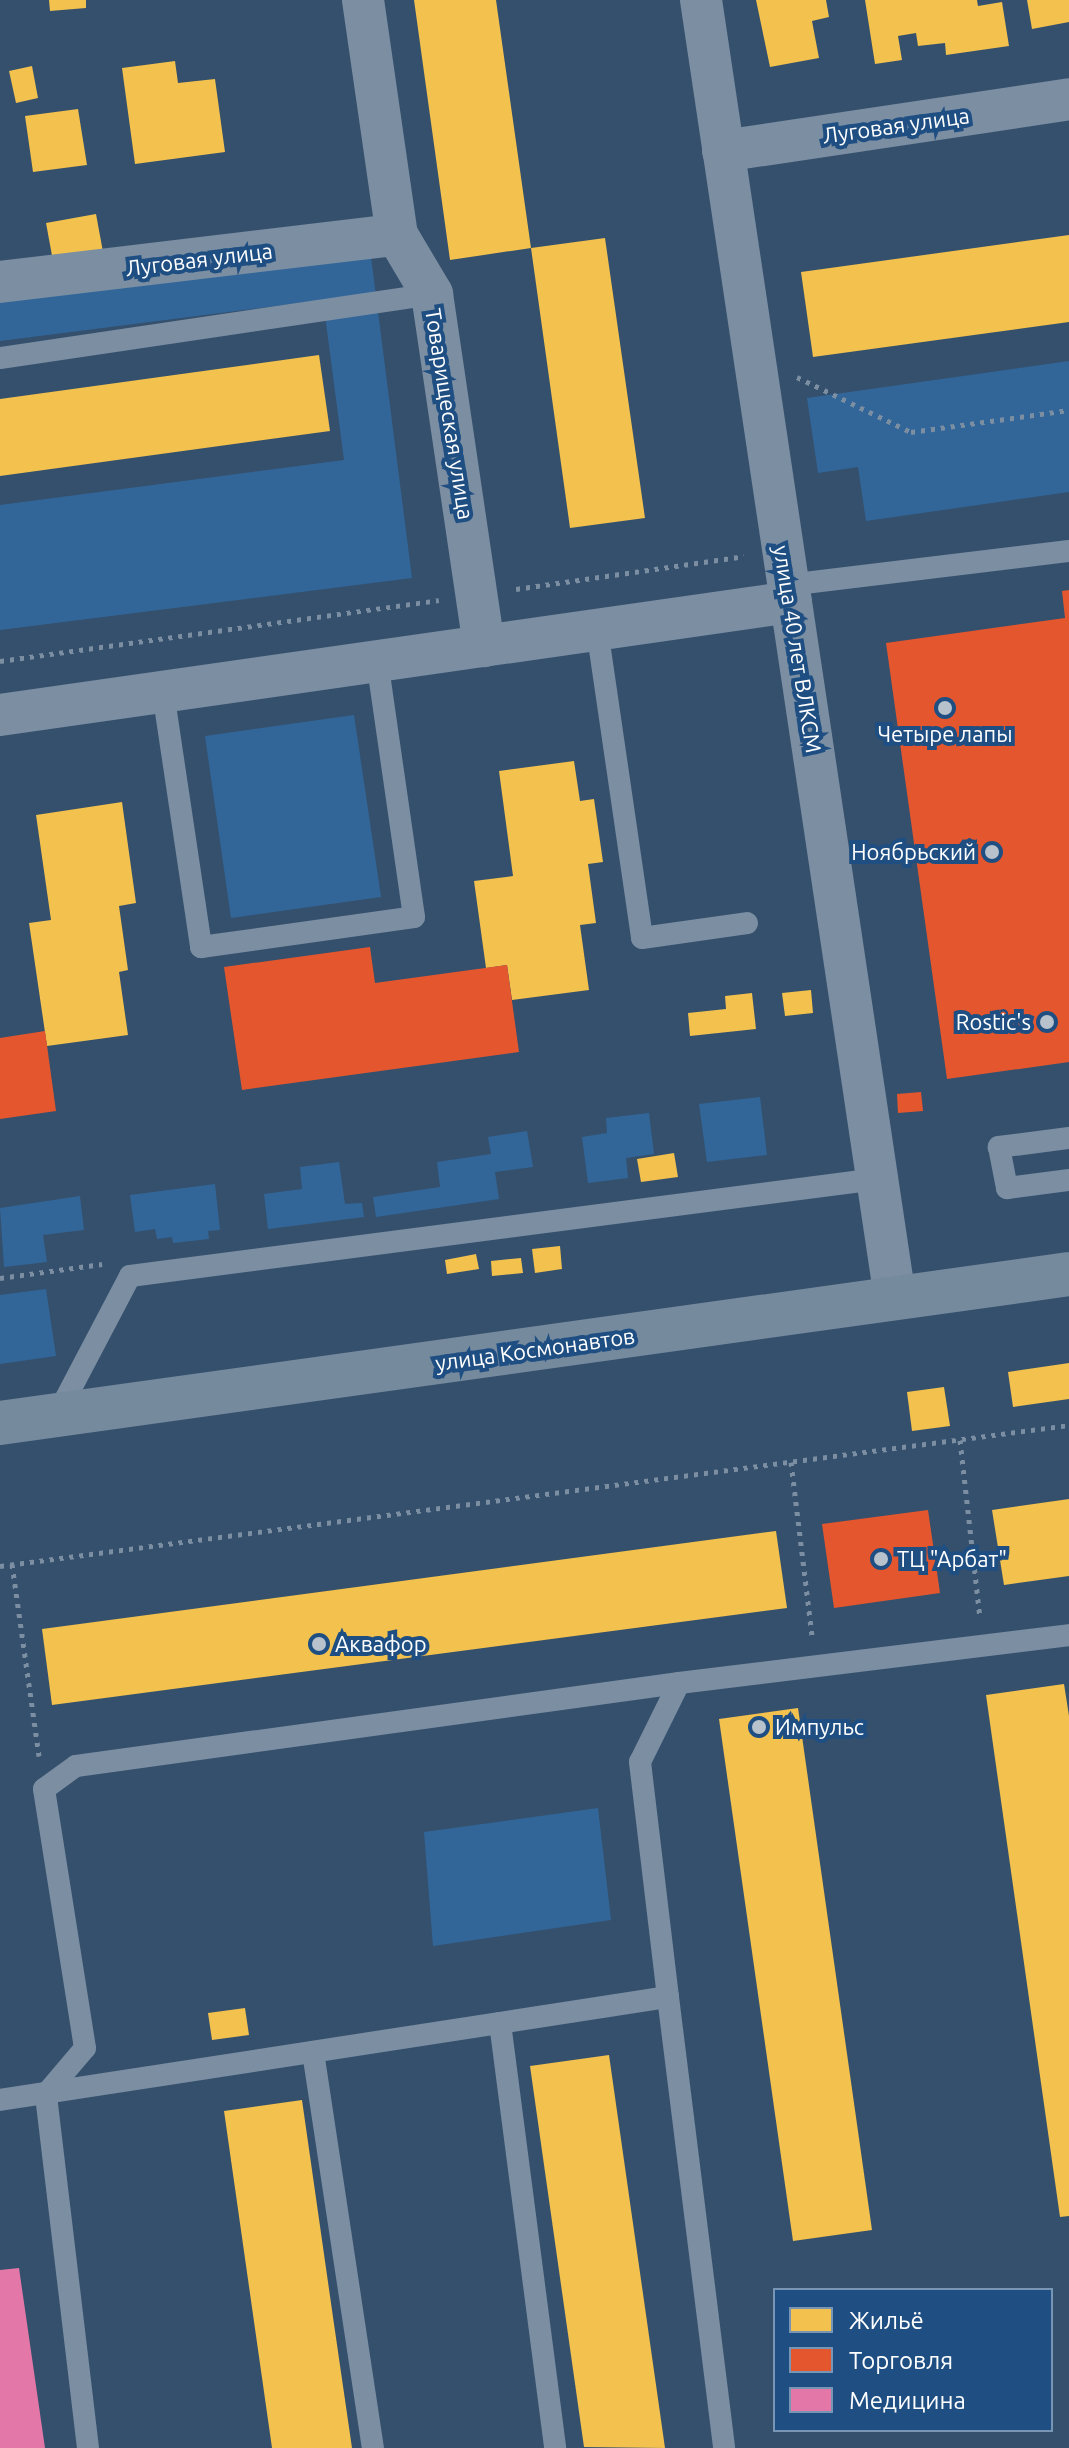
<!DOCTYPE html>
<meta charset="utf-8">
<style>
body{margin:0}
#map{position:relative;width:1069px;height:2448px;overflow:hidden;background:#35506c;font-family:Ubuntu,sans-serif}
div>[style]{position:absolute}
.green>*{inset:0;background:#326699}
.homes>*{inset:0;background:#f2c14e}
.shops>*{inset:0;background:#e4572e}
.health>*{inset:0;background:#e377a8}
.path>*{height:5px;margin-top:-2.5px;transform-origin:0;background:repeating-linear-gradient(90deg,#7b8ea2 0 4px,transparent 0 10px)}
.lane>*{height:22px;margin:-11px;padding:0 11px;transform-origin:11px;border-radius:11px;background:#7b8ea2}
.street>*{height:42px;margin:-21px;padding:0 21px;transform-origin:21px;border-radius:21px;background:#7b8ea2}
.secondary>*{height:44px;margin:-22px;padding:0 22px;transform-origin:22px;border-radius:22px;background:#768a9e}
.dots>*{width:22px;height:22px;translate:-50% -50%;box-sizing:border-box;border:4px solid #1f4f82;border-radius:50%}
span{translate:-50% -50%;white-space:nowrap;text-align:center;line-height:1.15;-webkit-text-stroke:8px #1f4f82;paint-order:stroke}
.street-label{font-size:22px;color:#fff}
.poi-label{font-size:22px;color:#fff}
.right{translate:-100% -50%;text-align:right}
.left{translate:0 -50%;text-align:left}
.legend{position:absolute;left:773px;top:2288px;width:280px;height:144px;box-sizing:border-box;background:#1f4f82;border:2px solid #7995b4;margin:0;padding:10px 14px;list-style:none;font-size:24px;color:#fff}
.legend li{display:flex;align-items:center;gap:16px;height:40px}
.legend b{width:40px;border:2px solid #7995b4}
</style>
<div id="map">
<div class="green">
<i style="clip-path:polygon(370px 249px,412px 578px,0 630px,0 505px,344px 460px,323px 300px,0 341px,0 296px)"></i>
<i style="clip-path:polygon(1069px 361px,1069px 492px,866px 521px,858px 467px,818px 473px,807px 398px)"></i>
<i style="clip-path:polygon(354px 715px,381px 897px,231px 918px,205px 736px)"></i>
<i style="clip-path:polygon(760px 1097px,767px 1155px,707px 1162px,699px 1104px)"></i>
<i style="clip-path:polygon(649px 1113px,654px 1154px,626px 1158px,628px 1178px,588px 1183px,582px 1137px,607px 1133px,606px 1118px)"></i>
<i style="clip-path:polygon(527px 1131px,533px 1167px,495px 1172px,499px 1199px,376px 1217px,373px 1197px,440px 1187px,437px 1162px,491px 1154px,488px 1137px)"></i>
<i style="clip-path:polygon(339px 1162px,345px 1204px,362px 1203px,364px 1217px,268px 1229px,264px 1194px,302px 1189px,300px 1167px)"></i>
<i style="clip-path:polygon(215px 1184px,220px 1230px,208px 1231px,209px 1239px,173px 1243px,172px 1237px,157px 1239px,155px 1229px,135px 1232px,130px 1195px)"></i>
<i style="clip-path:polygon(80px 1196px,84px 1230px,43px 1235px,47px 1262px,4px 1267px,0 1208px)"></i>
<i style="clip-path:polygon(46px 1289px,56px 1356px,0 1364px,0 1295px)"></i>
<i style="clip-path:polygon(598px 1808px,611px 1920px,433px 1946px,424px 1832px)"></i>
</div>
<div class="homes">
<i style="clip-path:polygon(49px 0,86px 0,86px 8px,50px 11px)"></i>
<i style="clip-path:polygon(414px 0,496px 0,531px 248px,605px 238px,645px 518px,570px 528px,531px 248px,450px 260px)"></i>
<i style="clip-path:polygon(756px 0,826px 0,829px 17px,812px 21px,819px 58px,770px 67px)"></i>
<i style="clip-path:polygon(865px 0,977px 0,978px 6px,1002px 2px,1009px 46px,946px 55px,945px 43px,918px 46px,916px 33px,898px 36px,902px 60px,875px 64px)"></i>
<i style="clip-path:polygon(1027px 0,1069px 0,1069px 22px,1032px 29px)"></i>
<i style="clip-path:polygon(175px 61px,178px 83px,215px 79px,225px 152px,135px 164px,122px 68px)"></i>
<i style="clip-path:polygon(32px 66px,38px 98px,16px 103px,9px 71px)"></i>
<i style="clip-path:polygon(78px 109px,87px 165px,33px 172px,25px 116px)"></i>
<i style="clip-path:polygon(96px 214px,103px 252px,53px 261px,46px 223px)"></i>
<i style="clip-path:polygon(1069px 235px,1069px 322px,813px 357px,801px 272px)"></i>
<i style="clip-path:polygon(319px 355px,330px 431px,0 476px,0 399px)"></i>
<i style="clip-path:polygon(574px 761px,580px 801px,594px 799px,603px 862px,588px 864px,596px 923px,580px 925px,589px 990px,512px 1000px,507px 965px,486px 968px,474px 881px,513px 876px,499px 771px)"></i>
<i style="clip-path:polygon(122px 802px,136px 903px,119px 906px,128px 970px,119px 972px,128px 1035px,47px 1046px,29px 923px,51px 920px,36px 815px)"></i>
<i style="clip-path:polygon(811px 990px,813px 1013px,785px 1016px,782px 993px)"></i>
<i style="clip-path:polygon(752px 993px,756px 1029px,690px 1036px,688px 1013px,726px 1009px,725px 996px)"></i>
<i style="clip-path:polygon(674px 1153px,678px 1177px,641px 1182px,637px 1159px)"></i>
<i style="clip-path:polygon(560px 1246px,562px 1269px,535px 1273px,532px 1249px)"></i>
<i style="clip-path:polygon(476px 1254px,479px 1269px,447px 1274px,445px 1260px)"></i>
<i style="clip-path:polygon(521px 1258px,523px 1273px,492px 1276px,491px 1261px)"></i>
<i style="clip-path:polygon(1069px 1363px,1069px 1399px,1013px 1407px,1008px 1372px)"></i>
<i style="clip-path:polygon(944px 1387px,950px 1426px,912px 1431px,907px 1392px)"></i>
<i style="clip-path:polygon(1069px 1499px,1069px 1576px,1004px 1585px,992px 1510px)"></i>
<i style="clip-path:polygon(776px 1531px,787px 1608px,52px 1705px,42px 1629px)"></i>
<i style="clip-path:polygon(1064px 1684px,1069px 1716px,1069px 2216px,1060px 2217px,986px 1695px)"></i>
<i style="clip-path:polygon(798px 1708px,872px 2230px,793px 2241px,719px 1719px)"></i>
<i style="clip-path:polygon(245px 2008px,249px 2035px,212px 2040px,208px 2013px)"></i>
<i style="clip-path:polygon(609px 2055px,665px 2448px,584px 2447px,530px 2066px)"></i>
<i style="clip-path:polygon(302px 2100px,334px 2324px,352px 2448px,272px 2448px,224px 2111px)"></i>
</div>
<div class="shops">
<i style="clip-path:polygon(1069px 590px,1069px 1062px,947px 1079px,886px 643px,1065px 618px,1062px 591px)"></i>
<i style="clip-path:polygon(370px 947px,375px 983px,507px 965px,519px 1052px,242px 1090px,224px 967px)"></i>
<i style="clip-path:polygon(45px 1031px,56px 1111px,0 1119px,0 1038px)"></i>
<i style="clip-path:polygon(921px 1092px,923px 1111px,898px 1113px,897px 1094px)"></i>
<i style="clip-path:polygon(928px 1510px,940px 1593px,834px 1608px,822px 1524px)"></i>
</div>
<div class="health">
<i style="clip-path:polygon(19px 2268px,45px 2448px,0 2448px,0 2270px)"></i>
</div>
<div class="path">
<i style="left:797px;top:377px;width:127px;rotate:25.8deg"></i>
<i style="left:911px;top:432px;width:160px;rotate:-7.9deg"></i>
<i style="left:516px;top:589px;width:230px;rotate:-8.2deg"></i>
<i style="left:0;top:661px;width:443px;rotate:-7.9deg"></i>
<i style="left:0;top:1278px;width:103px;rotate:-7.8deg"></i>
<i style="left:960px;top:1440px;width:179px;rotate:83.6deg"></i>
<i style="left:791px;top:1462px;width:175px;rotate:83.1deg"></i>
<i style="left:12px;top:1564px;width:194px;rotate:82deg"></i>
<i style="left:0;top:1566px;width:1078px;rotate:-7.51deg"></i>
</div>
<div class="lane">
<i style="left:0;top:358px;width:437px;rotate:-8.4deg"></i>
<i style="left:788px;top:585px;width:283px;rotate:-6.9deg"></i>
<i style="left:597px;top:629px;width:312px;rotate:81.7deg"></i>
<i style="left:642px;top:938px;width:106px;rotate:-8.1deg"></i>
<i style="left:163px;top:692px;width:258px;rotate:81.5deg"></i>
<i style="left:201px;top:947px;width:215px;rotate:-8deg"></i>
<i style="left:414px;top:917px;width:259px;rotate:-98.2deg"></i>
<i style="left:1069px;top:1138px;width:71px;rotate:172.7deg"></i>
<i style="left:999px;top:1147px;width:42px;rotate:79deg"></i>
<i style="left:1007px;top:1188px;width:63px;rotate:-7.4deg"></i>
<i style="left:57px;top:1415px;width:157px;rotate:-62.3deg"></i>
<i style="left:130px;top:1276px;width:753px;rotate:-7.4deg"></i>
<i style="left:668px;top:1997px;width:237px;rotate:-96.8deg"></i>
<i style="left:640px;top:1762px;width:88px;rotate:-63.7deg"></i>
<i style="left:679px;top:1683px;width:393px;rotate:-7deg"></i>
<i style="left:500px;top:2023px;width:429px;rotate:82.6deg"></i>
<i style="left:313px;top:2052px;width:401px;rotate:81.4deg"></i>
<i style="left:0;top:2100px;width:676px;rotate:-8.77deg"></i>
<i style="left:668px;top:1997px;width:454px;rotate:82.9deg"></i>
<i style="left:88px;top:2448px;width:356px;rotate:-96.8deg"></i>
<i style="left:46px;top:2094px;width:60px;rotate:-49.7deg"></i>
<i style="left:85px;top:2048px;width:262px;rotate:-99deg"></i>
<i style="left:44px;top:1789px;width:39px;rotate:-36deg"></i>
<i style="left:76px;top:1766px;width:609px;rotate:-7.84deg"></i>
</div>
<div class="street">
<i style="left:363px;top:0;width:237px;rotate:81.8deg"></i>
<i style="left:397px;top:235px;width:69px;rotate:59.3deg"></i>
<i style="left:432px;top:294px;width:356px;rotate:81.6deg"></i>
<i style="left:701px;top:0;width:1312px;rotate:81.5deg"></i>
<i style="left:723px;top:151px;width:350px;rotate:-8.5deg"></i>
<i style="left:0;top:282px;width:400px;rotate:-6.8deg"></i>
<i style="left:0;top:715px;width:799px;rotate:-8.13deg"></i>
</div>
<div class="secondary">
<i style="left:0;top:1423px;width:1079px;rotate:-7.93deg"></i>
</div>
<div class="dots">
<i style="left:945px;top:708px;background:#b8c2cc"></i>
<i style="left:992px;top:852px;background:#b8c2cc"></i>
<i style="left:1047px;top:1022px;background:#b8c2cc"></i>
<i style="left:881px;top:1559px;background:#b8c2cc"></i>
<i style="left:319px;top:1644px;background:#b8c2cc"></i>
<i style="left:759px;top:1727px;background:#b8c2cc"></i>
</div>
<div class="street-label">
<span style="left:896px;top:125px;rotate:-8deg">Луговая улица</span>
<span style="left:199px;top:259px;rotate:-7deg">Луговая улица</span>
<span style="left:450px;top:414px;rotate:81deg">Товарищеская улица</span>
<span style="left:798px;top:649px;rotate:81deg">улица 40 лет ВЛКСМ</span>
<span style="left:535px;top:1349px;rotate:-8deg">улица Космонавтов</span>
</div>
<div class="poi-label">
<span style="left:945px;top:734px">Четыре лапы</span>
<span class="right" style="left:976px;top:852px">Ноябрьский</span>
<span class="right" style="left:1031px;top:1022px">Rostic's</span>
<span class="left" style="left:897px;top:1559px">ТЦ "Арбат"</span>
<span class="left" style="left:335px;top:1644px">Аквафор</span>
<span class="left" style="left:775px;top:1727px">Импульс</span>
</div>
<ul class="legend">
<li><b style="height:22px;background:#f2c14e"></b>Жильё</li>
<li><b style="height:22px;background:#e4572e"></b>Торговля</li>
<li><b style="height:22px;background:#e377a8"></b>Медицина</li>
</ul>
</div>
